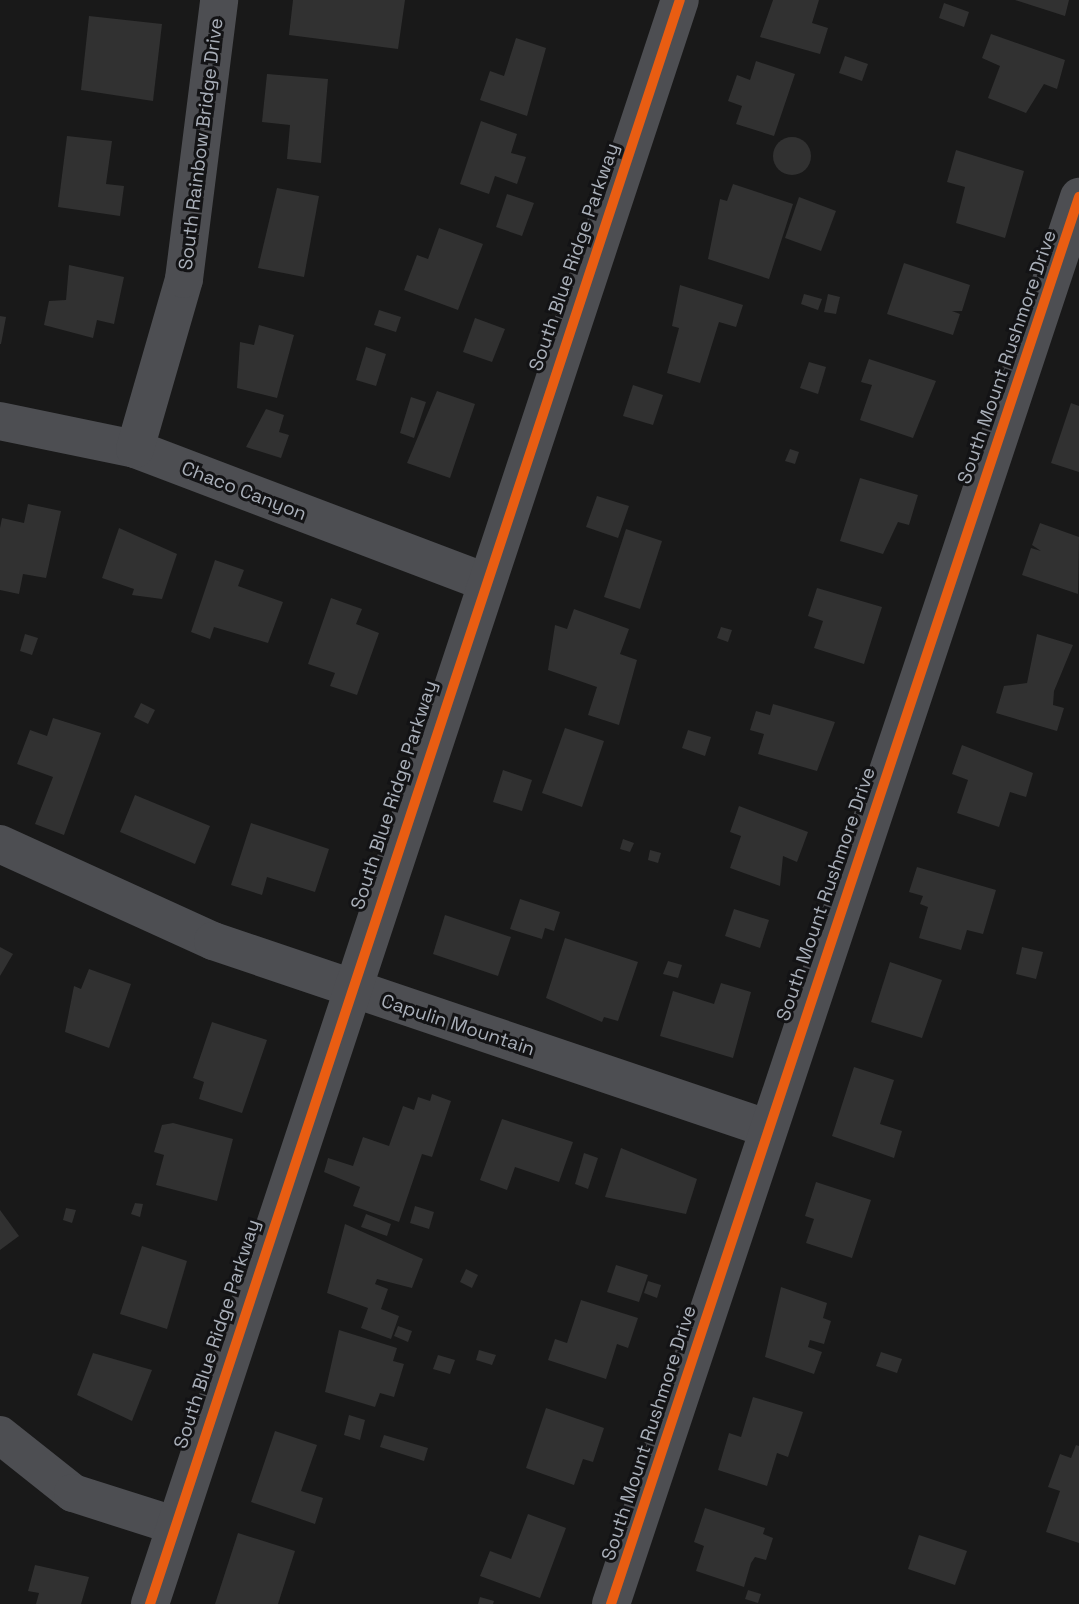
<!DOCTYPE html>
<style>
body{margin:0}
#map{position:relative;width:1079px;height:1604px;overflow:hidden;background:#191919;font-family:"Space Grotesk",sans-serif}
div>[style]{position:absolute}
.building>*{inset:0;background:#313131}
.round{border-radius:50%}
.minor>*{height:38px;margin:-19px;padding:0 19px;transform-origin:19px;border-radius:19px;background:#4d4e52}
.cycleway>*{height:10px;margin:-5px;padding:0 5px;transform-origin:5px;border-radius:5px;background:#e95d12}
span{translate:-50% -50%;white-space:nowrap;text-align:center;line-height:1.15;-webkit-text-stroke:6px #131315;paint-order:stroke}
.street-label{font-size:19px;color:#aab0ba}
</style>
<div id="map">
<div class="building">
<i style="clip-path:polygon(293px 0,405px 0,398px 49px,289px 35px)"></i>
<i style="clip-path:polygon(773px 0,819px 0,812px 23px,828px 28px,820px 54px,760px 37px)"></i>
<i style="clip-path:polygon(1015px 0,1069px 0,1065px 16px)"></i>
<i style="clip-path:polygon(944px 3px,969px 12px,964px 27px,939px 18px)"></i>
<i style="clip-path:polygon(89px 16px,162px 24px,153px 101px,81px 90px)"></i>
<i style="clip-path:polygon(991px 34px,1065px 60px,1057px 89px,1044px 84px,1026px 113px,988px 98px,1000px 66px,982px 58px)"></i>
<i style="clip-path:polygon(516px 38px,546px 48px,527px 116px,480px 100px,490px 71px,504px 76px)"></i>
<i style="clip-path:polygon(845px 56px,868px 64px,862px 81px,839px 73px)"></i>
<i style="clip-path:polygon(756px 61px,795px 74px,774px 136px,736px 124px,742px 106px,728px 101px,737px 75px,750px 80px)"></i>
<i style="clip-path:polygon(267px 74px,328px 79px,321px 163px,287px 159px,290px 125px,262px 122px)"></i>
<i style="clip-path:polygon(481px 121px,517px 134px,511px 153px,526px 157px,517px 184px,495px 176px,489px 194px,460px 184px)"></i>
<i style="clip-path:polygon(67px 136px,112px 141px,106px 184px,124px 186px,120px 216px,58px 207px)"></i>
<i class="round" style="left:773px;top:137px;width:38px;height:38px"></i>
<i style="clip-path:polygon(956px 150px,1024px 171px,1005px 238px,956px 223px,965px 187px,947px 182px)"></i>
<i style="clip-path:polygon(733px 184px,793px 204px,769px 279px,708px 259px,720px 199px,727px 201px)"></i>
<i style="clip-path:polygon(277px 188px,319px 196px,304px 277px,258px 268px)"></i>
<i style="clip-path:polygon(507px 194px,534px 203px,522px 236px,496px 227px)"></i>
<i style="clip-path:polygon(799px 197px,836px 211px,821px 251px,785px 238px)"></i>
<i style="clip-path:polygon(439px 228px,483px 244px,458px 310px,404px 290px,417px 255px,428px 259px)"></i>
<i style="clip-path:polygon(904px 263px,970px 285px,962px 311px,952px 311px,960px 314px,953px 335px,887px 314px)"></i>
<i style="clip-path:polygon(69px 265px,124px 277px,114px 324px,97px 320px,93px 338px,44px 325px,49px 301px,66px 300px)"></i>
<i style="clip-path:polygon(680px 285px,743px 305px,736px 327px,719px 322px,700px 383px,667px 373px,679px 328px,672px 326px)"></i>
<i style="clip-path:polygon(804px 294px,822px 299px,818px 310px,801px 304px)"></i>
<i style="clip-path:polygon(828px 294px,840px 297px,836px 314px,824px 312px)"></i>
<i style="clip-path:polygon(379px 310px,401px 317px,396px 332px,374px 325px)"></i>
<i style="clip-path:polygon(0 316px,6px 317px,1px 344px,0 344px)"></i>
<i style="clip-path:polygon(475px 318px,505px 329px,492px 362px,463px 352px)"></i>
<i style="clip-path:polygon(259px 325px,294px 335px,277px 398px,237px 388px,240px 342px,254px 345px)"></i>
<i style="clip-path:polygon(366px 347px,386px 354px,376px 386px,356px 380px)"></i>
<i style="clip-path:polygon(869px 359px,936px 381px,913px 438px,860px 420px,872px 385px,861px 382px)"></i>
<i style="clip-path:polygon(809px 362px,826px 367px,818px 394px,800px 388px)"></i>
<i style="clip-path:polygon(633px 385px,663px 395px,653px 425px,623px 416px)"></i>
<i style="clip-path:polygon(437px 391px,475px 404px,450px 478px,407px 463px)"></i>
<i style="clip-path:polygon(411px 397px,426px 402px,414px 438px,400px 433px)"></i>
<i style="clip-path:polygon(1071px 403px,1079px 406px,1079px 472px,1051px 463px)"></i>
<i style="clip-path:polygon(266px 409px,284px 415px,279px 432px,289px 435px,281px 458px,246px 447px)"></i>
<i style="clip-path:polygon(790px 449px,799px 452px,795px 464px,785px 461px)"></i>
<i style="clip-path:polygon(860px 478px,918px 495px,909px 525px,898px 522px,883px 554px,840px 541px)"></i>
<i style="clip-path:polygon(597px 496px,629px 506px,618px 538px,586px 527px)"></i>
<i style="clip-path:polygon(28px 504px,61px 511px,46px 578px,23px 574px,19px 594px,0 590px,0 528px,2px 518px,24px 523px)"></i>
<i style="clip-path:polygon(1040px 523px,1079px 537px,1078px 594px,1022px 575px,1031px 548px,1041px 551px,1032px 545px)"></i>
<i style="clip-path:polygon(119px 528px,177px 554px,162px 599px,132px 595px,134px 589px,102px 578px)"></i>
<i style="clip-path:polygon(626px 529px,662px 541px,640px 609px,604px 597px)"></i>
<i style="clip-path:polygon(215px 560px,244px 570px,238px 586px,283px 602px,268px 643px,214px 627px,210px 639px,191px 632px)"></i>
<i style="clip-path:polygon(817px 588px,882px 607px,864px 664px,814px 648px,823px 621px,808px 616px)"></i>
<i style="clip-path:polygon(331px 598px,362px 609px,356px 624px,379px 633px,357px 695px,330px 686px,335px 673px,308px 664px)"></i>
<i style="clip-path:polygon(574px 609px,629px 629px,620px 654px,637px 660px,619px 725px,588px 715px,597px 687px,548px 670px,555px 625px,567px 629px)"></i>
<i style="clip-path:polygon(721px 627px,732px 630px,728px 642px,717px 638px)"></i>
<i style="clip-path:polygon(25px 634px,38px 638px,32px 655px,20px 651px)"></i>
<i style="clip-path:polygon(1037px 634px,1073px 645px,1054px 691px,1053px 705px,1064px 708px,1057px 731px,996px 713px,1004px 686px,1027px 683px)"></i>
<i style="clip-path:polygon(141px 703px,155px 710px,148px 724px,134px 717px)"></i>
<i style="clip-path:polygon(773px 704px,835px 722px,817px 771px,758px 754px,764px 734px,750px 730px,756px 711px,770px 715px)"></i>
<i style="clip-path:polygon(53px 718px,101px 733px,64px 835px,35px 824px,53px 777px,17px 764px,30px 730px,47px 736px)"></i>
<i style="clip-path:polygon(565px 728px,604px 741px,582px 807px,542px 793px)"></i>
<i style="clip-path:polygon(688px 730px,711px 737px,705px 756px,682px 748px)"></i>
<i style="clip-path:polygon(962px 745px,1033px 773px,1026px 797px,1010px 792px,999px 827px,957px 813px,968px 780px,952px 774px)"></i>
<i style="clip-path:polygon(503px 770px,532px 780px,522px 811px,493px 802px)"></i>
<i style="clip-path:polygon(135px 795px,210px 826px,195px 864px,120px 832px)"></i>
<i style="clip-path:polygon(739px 806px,808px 832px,797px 862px,783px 856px,780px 886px,730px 868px,741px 836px,730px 832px)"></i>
<i style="clip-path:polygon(251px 823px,329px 849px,315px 892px,267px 877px,262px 895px,231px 885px)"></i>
<i style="clip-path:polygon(623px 839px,634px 843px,630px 852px,620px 849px)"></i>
<i style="clip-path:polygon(650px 850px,661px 853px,658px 863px,648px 860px)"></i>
<i style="clip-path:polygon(917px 867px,996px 890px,983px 934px,967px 930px,961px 950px,919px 938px,928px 907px,920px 904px,923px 896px,909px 892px)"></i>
<i style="clip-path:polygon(520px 899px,560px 912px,554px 931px,545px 928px,542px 939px,510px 929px)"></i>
<i style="clip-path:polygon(734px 909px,769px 920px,760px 948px,725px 936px)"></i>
<i style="clip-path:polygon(445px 915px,511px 937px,498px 976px,433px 954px)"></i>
<i style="clip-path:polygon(565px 938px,638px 962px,618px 1021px,604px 1017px,602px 1022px,546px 998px)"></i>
<i style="clip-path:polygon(0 947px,13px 954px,0 976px)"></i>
<i style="clip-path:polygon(1022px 947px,1043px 952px,1036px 979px,1016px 974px)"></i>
<i style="clip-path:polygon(668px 961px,682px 965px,678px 978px,663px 974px)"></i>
<i style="clip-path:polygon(890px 962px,942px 980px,922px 1038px,871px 1022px)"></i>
<i style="clip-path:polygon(89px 969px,131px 984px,109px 1048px,65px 1032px,74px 986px,81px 989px)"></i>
<i style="clip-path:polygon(721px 983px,751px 992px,733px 1058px,660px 1036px,673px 991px,714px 1004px)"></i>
<i style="clip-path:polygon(212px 1022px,267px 1040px,242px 1113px,199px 1099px,204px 1082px,193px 1078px)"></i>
<i style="clip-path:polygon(854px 1067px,894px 1080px,880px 1124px,902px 1131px,894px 1158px,832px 1136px)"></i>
<i style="clip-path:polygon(432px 1094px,451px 1101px,432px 1157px,422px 1154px,399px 1222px,353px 1206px,360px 1187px,324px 1172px,328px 1158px,353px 1166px,363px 1137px,389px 1146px,403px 1106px,414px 1110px,418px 1097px,430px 1101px)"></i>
<i style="clip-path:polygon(502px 1119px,573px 1142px,559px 1182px,515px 1167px,507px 1190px,480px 1180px)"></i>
<i style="clip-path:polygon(173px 1123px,233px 1139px,217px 1201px,156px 1185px,164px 1155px,154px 1152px,162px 1125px)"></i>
<i style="clip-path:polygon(621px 1148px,697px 1179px,686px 1214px,605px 1197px)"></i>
<i style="clip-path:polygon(584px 1153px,598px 1158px,588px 1189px,575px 1184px)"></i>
<i style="clip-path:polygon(816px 1182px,871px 1200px,852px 1258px,806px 1243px,814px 1219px,805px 1216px)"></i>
<i style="clip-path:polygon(135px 1203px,143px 1204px,140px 1217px,131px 1214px)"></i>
<i style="clip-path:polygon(415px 1206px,434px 1212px,429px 1229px,410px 1223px)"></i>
<i style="clip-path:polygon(66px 1208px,76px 1210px,72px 1223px,63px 1220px)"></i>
<i style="clip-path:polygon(0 1210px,19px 1236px,0 1250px)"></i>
<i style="clip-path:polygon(366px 1214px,391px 1224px,387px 1236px,361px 1227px)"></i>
<i style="clip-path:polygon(345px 1224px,423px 1259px,412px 1288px,377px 1279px,375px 1284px,388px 1289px,381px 1309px,399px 1316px,391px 1339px,361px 1328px,368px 1308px,327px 1293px)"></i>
<i style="clip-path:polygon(142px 1246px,187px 1261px,167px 1329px,120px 1314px)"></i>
<i style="clip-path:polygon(616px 1265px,648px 1275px,639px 1302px,607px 1292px)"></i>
<i style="clip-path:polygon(466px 1269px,478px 1275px,472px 1288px,460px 1282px)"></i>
<i style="clip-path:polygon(648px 1281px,661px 1285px,657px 1298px,644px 1293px)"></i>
<i style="clip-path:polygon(781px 1287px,827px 1303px,823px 1318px,831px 1321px,824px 1344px,810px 1340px,808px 1347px,822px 1352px,814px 1374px,765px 1357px)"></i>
<i style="clip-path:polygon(581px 1300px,638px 1318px,628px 1348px,617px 1344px,606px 1379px,548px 1360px,555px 1339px,567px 1343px)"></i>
<i style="clip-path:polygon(398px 1326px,412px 1331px,408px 1342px,394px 1336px)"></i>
<i style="clip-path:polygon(339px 1330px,397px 1348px,393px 1361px,404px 1364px,394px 1397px,380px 1393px,375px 1407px,325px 1392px)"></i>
<i style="clip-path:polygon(479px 1350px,496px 1355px,492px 1365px,476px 1360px)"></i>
<i style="clip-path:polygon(881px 1352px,902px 1359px,897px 1373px,876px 1366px)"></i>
<i style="clip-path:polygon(93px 1353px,152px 1370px,132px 1421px,77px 1395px)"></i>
<i style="clip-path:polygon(438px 1355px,455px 1360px,450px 1374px,433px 1369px)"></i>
<i style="clip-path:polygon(753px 1397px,803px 1412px,788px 1457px,777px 1453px,767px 1486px,718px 1470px,729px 1433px,741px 1437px)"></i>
<i style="clip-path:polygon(546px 1408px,604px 1428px,593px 1462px,583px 1459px,574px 1485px,526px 1468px)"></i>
<i style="clip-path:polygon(349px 1415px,365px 1420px,360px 1440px,344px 1435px)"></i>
<i style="clip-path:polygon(275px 1431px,317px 1445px,301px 1491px,323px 1498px,315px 1524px,251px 1502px)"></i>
<i style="clip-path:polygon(384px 1435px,428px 1448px,424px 1461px,380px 1447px)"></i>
<i style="clip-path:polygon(1076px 1445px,1079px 1446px,1079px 1543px,1046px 1532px,1060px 1491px,1048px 1487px,1060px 1454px,1071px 1458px)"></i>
<i style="clip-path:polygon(705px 1508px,765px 1528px,763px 1534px,773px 1538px,766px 1560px,755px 1557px,751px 1563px,744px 1587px,696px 1571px,704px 1546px,694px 1542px)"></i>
<i style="clip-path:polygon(528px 1514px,566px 1528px,540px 1598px,480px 1576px,490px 1551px,511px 1559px)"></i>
<i style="clip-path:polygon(238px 1533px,295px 1551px,278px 1604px,215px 1604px)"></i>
<i style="clip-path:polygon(919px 1535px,967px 1551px,955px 1585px,908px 1569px)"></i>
<i style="clip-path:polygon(35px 1565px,89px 1577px,81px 1604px,36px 1604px,39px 1593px,28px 1591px)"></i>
<i style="clip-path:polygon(748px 1590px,761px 1594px,758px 1603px,745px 1599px)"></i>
<i style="clip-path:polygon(480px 1597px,494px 1601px,493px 1604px,478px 1604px)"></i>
</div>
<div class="minor">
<i style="left:0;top:421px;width:138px;rotate:11.7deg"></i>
<i style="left:135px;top:449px;width:372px;rotate:20.8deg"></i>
<i style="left:135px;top:449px;width:177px;rotate:-73.9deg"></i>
<i style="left:184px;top:279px;width:281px;rotate:-82.8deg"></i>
<i style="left:0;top:844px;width:234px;rotate:24.5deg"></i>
<i style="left:213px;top:941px;width:584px;rotate:18.68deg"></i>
<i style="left:0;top:1435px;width:93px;rotate:38.5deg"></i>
<i style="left:73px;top:1493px;width:105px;rotate:17.7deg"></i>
<i style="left:150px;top:1604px;width:1689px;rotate:-71.72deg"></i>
<i style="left:611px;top:1604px;width:1483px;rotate:-71.6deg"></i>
</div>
<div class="cycleway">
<i style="left:150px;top:1604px;width:1689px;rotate:-71.72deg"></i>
<i style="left:611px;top:1604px;width:1483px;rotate:-71.6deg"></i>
</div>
<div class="street-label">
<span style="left:201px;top:144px;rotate:-83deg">South Rainbow Bridge Drive</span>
<span style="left:574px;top:257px;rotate:-71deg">South Blue Ridge Parkway</span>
<span style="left:1007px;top:357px;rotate:-71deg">South Mount Rushmore Drive</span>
<span style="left:244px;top:491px;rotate:21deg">Chaco Canyon</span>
<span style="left:394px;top:795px;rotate:-72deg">South Blue Ridge Parkway</span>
<span style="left:826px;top:894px;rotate:-71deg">South Mount Rushmore Drive</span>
<span style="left:458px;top:1025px;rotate:18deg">Capulin Mountain</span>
<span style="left:217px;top:1334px;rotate:-72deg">South Blue Ridge Parkway</span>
<span style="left:649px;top:1433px;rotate:-72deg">South Mount Rushmore Drive</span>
</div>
</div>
